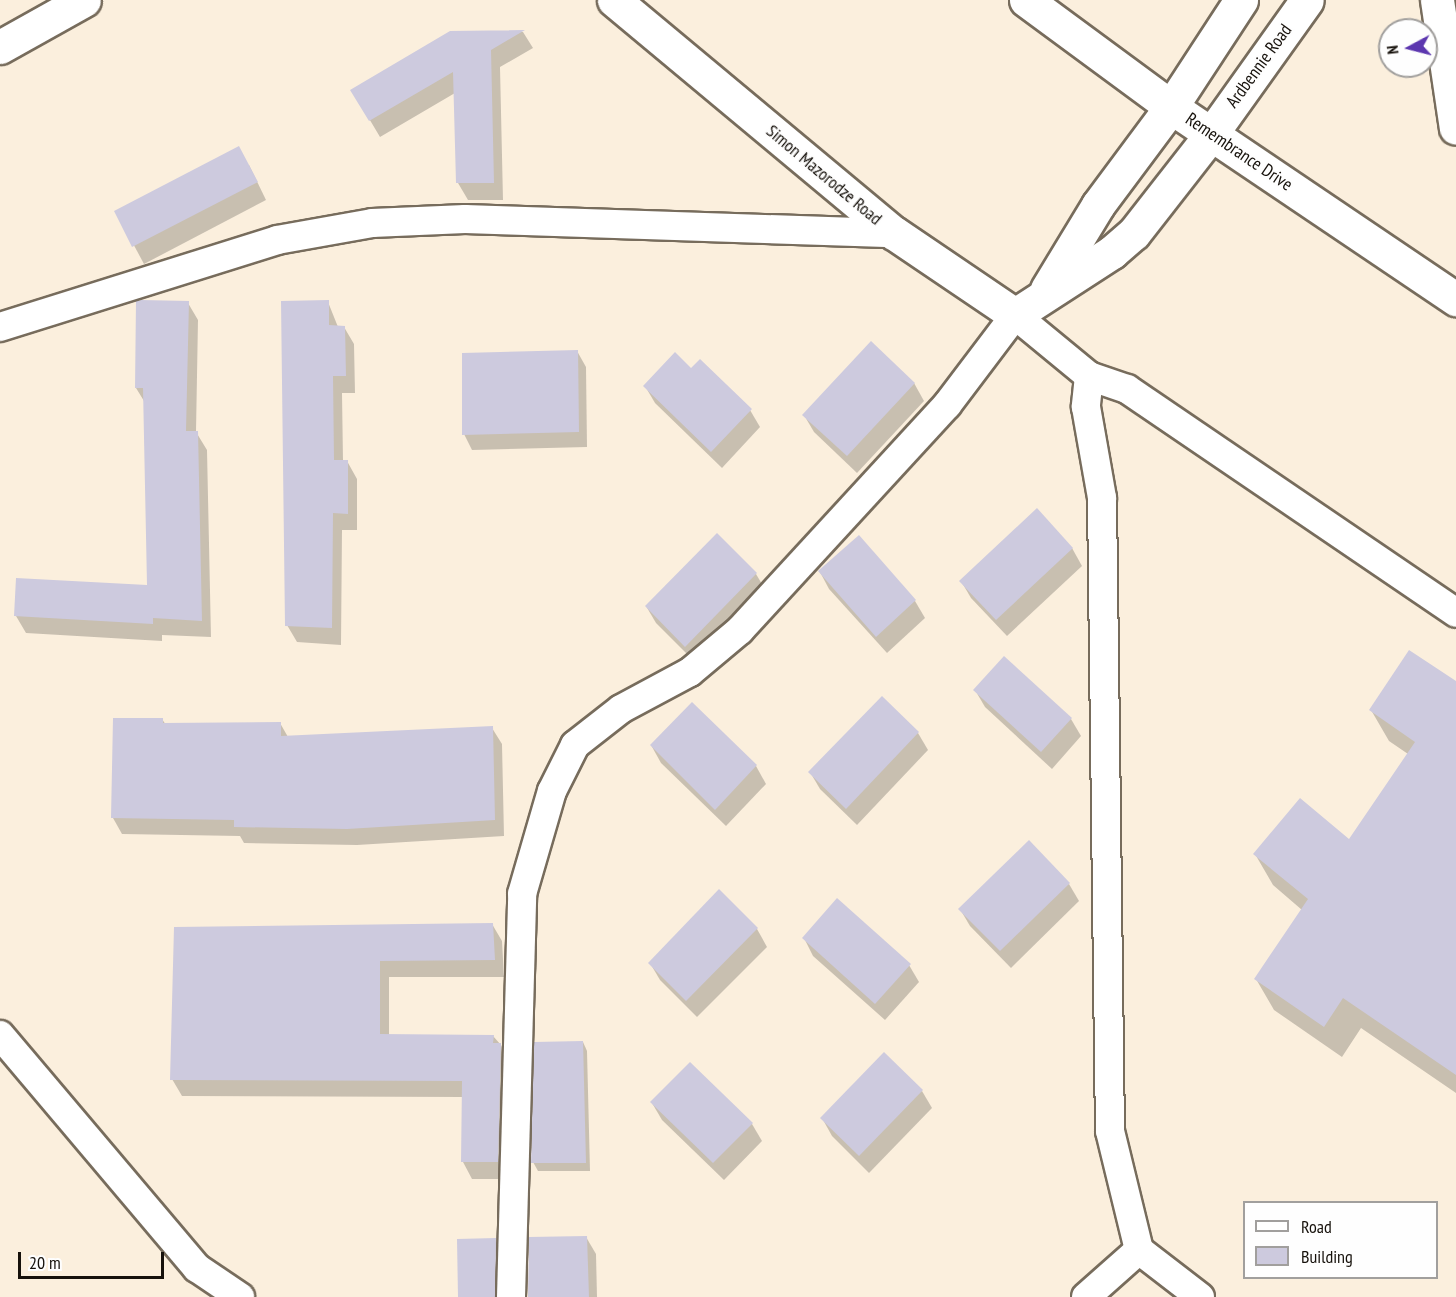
<!DOCTYPE html>
<style>
body{margin:0}
#map{position:relative;width:1456px;height:1297px;overflow:hidden;background:#fbefdd;font-family:"PT Sans Narrow",sans-serif}
div>[style]{position:absolute}
.shadow>*{inset:0;background:#0003}
.building>*{inset:0;background:#cdcade}
.roads{filter:drop-shadow(2px 0 #776c5c) drop-shadow(-2px 0 #776c5c) drop-shadow(0 2px #776c5c) drop-shadow(0 -2px #776c5c)}
.service>*{height:28px;margin:-14px;padding:0 14px;transform-origin:14px;border-radius:14px;background:#fff}
.minor>*{height:33px;margin:-16.5px;padding:0 16.5px;transform-origin:16.5px;border-radius:16.5px;background:#fff}
.secondary>*{height:33px;margin:-16.5px;padding:0 16.5px;transform-origin:16.5px;border-radius:16.5px;background:#fff}
.primary>*{height:33px;margin:-16.5px;padding:0 16.5px;transform-origin:16.5px;border-radius:16.5px;background:#fff}
span{translate:-50% -50%;white-space:nowrap;text-align:center;line-height:1.15;-webkit-text-stroke:4.5px #fefefe;paint-order:stroke}
.street-label{font-size:18px;color:#16110b}
.legend{position:absolute;left:1243px;top:1201px;width:195px;height:78px;box-sizing:border-box;background:#fefefe;border:2px solid #a19f9d;margin:0;padding:8px 10px;list-style:none;font-size:18px;color:#16110b}
.legend li{display:flex;align-items:center;gap:12px;height:30px}
.legend b{width:30px;border:2px solid #a19f9d}
.north{position:absolute;left:1378px;top:18px;width:60px;height:60px;box-sizing:border-box;background:#fefefe;border:2px solid #a19f9d;border-radius:50%;rotate:263deg;font-size:16px;font-weight:700;line-height:24px;text-align:center;color:#16110b}
.north::after{content:'';display:block;margin:auto;width:21px;height:27px;background:#5c37af;clip-path:polygon(50% 0,100% 100%,50% 72%,0 100%)}
.scale{position:absolute;left:18px;top:1252px;width:146px;height:27px;box-sizing:border-box;border:3px solid #16110b;border-top:0;padding-left:8px;font-size:18px;line-height:21px;white-space:nowrap;color:#16110b;-webkit-text-stroke:4px #fefefe;paint-order:stroke}
</style>
<div id="map">
<div class="shadow">
<i style="clip-path:polygon(523px 32px,533px 48px,500px 67px,503px 200px,468px 200px,458px 183px,455px 93px,380px 137px,352px 90px,450px 33px)"></i>
<i style="clip-path:polygon(249px 165px,266px 200px,144px 264px,116px 212px)"></i>
<i style="clip-path:polygon(328px 302px,338px 327px,344px 327px,354px 344px,355px 393px,342px 393px,343px 461px,347px 461px,357px 479px,357px 530px,342px 530px,341px 645px,297px 642px,287px 625px)"></i>
<i style="clip-path:polygon(188px 303px,198px 320px,196px 432px,207px 450px,211px 637px,162px 635px,162px 641px,26px 633px,16px 616px,148px 587px,144px 401px,136px 388px)"></i>
<i style="clip-path:polygon(577px 351px,586px 367px,587px 447px,472px 450px,464px 434px)"></i>
<i style="clip-path:polygon(691px 370px,750px 410px,760px 427px,722px 468px,655px 403px,645px 386px)"></i>
<i style="clip-path:polygon(914px 383px,924px 401px,857px 473px,814px 432px,804px 415px)"></i>
<i style="clip-path:polygon(717px 535px,756px 574px,766px 591px,696px 663px,656px 623px,646px 606px)"></i>
<i style="clip-path:polygon(859px 537px,915px 601px,925px 618px,887px 653px,829px 589px,820px 572px)"></i>
<i style="clip-path:polygon(1072px 548px,1082px 566px,1007px 636px,971px 598px,961px 581px)"></i>
<i style="clip-path:polygon(1004px 658px,1071px 719px,1081px 736px,1052px 769px,985px 707px,975px 690px)"></i>
<i style="clip-path:polygon(1456px 685px,1456px 1093px,1361px 1028px,1342px 1057px,1274px 1010px,1256px 979px,1302px 910px,1273px 885px,1255px 854px,1349px 841px,1408px 754px,1389px 741px,1371px 710px)"></i>
<i style="clip-path:polygon(882px 698px,918px 733px,928px 750px,857px 825px,820px 789px,810px 772px)"></i>
<i style="clip-path:polygon(692px 705px,756px 766px,766px 784px,726px 826px,661px 763px,651px 745px)"></i>
<i style="clip-path:polygon(162px 719px,166px 725px,280px 723px,288px 737px,492px 728px,502px 744px,504px 836px,357px 845px,244px 843px,240px 836px,122px 834px,113px 818px)"></i>
<i style="clip-path:polygon(1069px 884px,1079px 901px,1011px 968px,970px 926px,960px 909px)"></i>
<i style="clip-path:polygon(719px 891px,757px 929px,767px 947px,697px 1017px,660px 980px,650px 963px)"></i>
<i style="clip-path:polygon(492px 924px,502px 941px,504px 977px,389px 977px,389px 1036px,493px 1036px,501px 1045px,510px 1061px,507px 1179px,472px 1179px,463px 1162px,463px 1097px,182px 1096px,172px 1079px,176px 928px)"></i>
<i style="clip-path:polygon(804px 938px,909px 965px,919px 982px,885px 1020px,813px 956px)"></i>
<i style="clip-path:polygon(583px 1042px,587px 1051px,590px 1171px,538px 1171px,533px 1162px)"></i>
<i style="clip-path:polygon(922px 1091px,932px 1108px,869px 1173px,832px 1136px,822px 1118px)"></i>
<i style="clip-path:polygon(652px 1103px,752px 1124px,762px 1141px,724px 1180px,662px 1120px)"></i>
<i style="clip-path:polygon(586px 1237px,596px 1254px,597px 1297px,529px 1297px)"></i>
<i style="clip-path:polygon(495px 1240px,505px 1257px,504px 1297px,459px 1297px)"></i>
</div>
<div class="building">
<i style="clip-path:polygon(525px 30px,491px 50px,494px 183px,456px 183px,453px 72px,369px 121px,350px 90px,450px 31px)"></i>
<i style="clip-path:polygon(239px 146px,258px 182px,132px 247px,114px 211px)"></i>
<i style="clip-path:polygon(141px 300px,189px 301px,186px 431px,198px 431px,202px 621px,153px 618px,153px 624px,14px 616px,16px 578px,147px 585px,143px 388px,135px 388px,136px 301px)"></i>
<i style="clip-path:polygon(329px 300px,329px 325px,345px 326px,346px 376px,333px 376px,334px 460px,348px 460px,348px 514px,333px 513px,332px 628px,285px 626px,281px 301px)"></i>
<i style="clip-path:polygon(871px 341px,915px 383px,847px 456px,802px 415px)"></i>
<i style="clip-path:polygon(578px 350px,579px 432px,462px 435px,462px 353px)"></i>
<i style="clip-path:polygon(675px 352px,691px 368px,700px 359px,752px 409px,711px 452px,643px 386px)"></i>
<i style="clip-path:polygon(1037px 508px,1073px 548px,996px 620px,959px 581px)"></i>
<i style="clip-path:polygon(717px 533px,757px 573px,685px 647px,645px 606px)"></i>
<i style="clip-path:polygon(859px 535px,916px 600px,876px 637px,818px 571px)"></i>
<i style="clip-path:polygon(1409px 650px,1456px 681px,1456px 1075px,1343px 998px,1324px 1027px,1254px 979px,1308px 899px,1253px 854px,1300px 798px,1349px 839px,1415px 742px,1369px 710px)"></i>
<i style="clip-path:polygon(1004px 656px,1072px 718px,1041px 752px,973px 690px)"></i>
<i style="clip-path:polygon(882px 696px,919px 732px,846px 809px,808px 772px)"></i>
<i style="clip-path:polygon(692px 702px,757px 765px,715px 810px,650px 745px)"></i>
<i style="clip-path:polygon(113px 718px,163px 718px,163px 723px,281px 722px,281px 736px,493px 726px,495px 820px,347px 829px,234px 827px,234px 820px,111px 818px)"></i>
<i style="clip-path:polygon(1029px 840px,1070px 883px,1000px 951px,958px 909px)"></i>
<i style="clip-path:polygon(719px 889px,758px 928px,686px 1001px,648px 963px)"></i>
<i style="clip-path:polygon(837px 898px,911px 964px,875px 1004px,802px 938px)"></i>
<i style="clip-path:polygon(493px 923px,495px 960px,380px 961px,380px 1034px,494px 1035px,493px 1043px,501px 1043px,498px 1162px,461px 1162px,462px 1081px,170px 1080px,174px 927px)"></i>
<i style="clip-path:polygon(583px 1041px,586px 1163px,531px 1163px,534px 1042px)"></i>
<i style="clip-path:polygon(884px 1052px,923px 1090px,859px 1156px,820px 1118px)"></i>
<i style="clip-path:polygon(690px 1062px,753px 1123px,713px 1163px,650px 1102px)"></i>
<i style="clip-path:polygon(587px 1236px,589px 1297px,528px 1297px,529px 1237px)"></i>
<i style="clip-path:polygon(496px 1238px,495px 1297px,458px 1297px,457px 1239px)"></i>
</div>
<div class="roads">
<div class="service">
<i style="left:0;top:327px;width:290px;rotate:-17.4deg"></i>
<i style="left:277px;top:240px;width:97px;rotate:-10.1deg"></i>
<i style="left:372px;top:223px;width:93px;rotate:-2.5deg"></i>
<i style="left:465px;top:219px;width:429px;rotate:1.9deg"></i>
<i style="left:1089px;top:376px;width:40px;rotate:18.9deg"></i>
<i style="left:1127px;top:389px;width:398px;rotate:34.2deg"></i>
<i style="left:0;top:1035px;width:305px;rotate:49.8deg"></i>
<i style="left:197px;top:1268px;width:52px;rotate:34deg"></i>
<i style="left:511px;top:1297px;width:403px;rotate:-88.4deg"></i>
<i style="left:522px;top:894px;width:107px;rotate:-73.8deg"></i>
<i style="left:552px;top:791px;width:51px;rotate:-63.4deg"></i>
<i style="left:575px;top:745px;width:58px;rotate:-38deg"></i>
<i style="left:621px;top:709px;width:78px;rotate:-28.2deg"></i>
<i style="left:690px;top:672px;width:65px;rotate:-40deg"></i>
<i style="left:740px;top:630px;width:306px;rotate:-47.4deg"></i>
<i style="left:947px;top:405px;width:113px;rotate:-52.9deg"></i>
<i style="left:1015px;top:315px;width:96px;rotate:39.5deg"></i>
<i style="left:1089px;top:376px;width:31px;rotate:96deg"></i>
<i style="left:1086px;top:407px;width:92px;rotate:80deg"></i>
<i style="left:1102px;top:498px;width:633px;rotate:89.28deg"></i>
<i style="left:1110px;top:1131px;width:122px;rotate:76.3deg"></i>
<i style="left:1139px;top:1250px;width:77px;rotate:37.6deg"></i>
<i style="left:1086px;top:1297px;width:71px;rotate:-41.6deg"></i>
</div>
<div class="minor">
<i style="left:614px;top:0;width:364px;rotate:39.8deg"></i>
<i style="left:894px;top:233px;width:146px;rotate:34.1deg"></i>
<i style="left:1015px;top:315px;width:116px;rotate:-33deg"></i>
<i style="left:1112px;top:252px;width:29px;rotate:-41deg"></i>
<i style="left:1134px;top:233px;width:127px;rotate:-52deg"></i>
<i style="left:0;top:47px;width:96px;rotate:-29.2deg"></i>
<i style="left:1047px;top:289px;width:98px;rotate:-58.7deg"></i>
<i style="left:1098px;top:205px;width:122px;rotate:-53.3deg"></i>
</div>
<div class="secondary">
<i style="left:1171px;top:107px;width:128px;rotate:-56.8deg"></i>
<i style="left:1212px;top:133px;width:163px;rotate:-54.5deg"></i>
</div>
<div class="primary">
<i style="left:1026px;top:0;width:180px;rotate:36.4deg"></i>
<i style="left:1171px;top:107px;width:344px;rotate:34deg"></i>
<i style="left:1437px;top:0;width:129px;rotate:81.6deg"></i>
</div>
</div>
<div class="street-label">
<span style="left:1259px;top:66px;rotate:-54deg">Ardbennie Road</span>
<span style="left:1239px;top:152px;rotate:34deg">Remembrance Drive</span>
<span style="left:824px;top:175px;rotate:40deg">Simon Mazorodze Road</span>
</div>
<ul class="legend">
<li><b style="height:8px;background:#fff"></b>Road</li>
<li><b style="height:16px;background:#cdcade"></b>Building</li>
</ul>
<div class="north">N</div>
<div class="scale">20 m</div>
</div>
